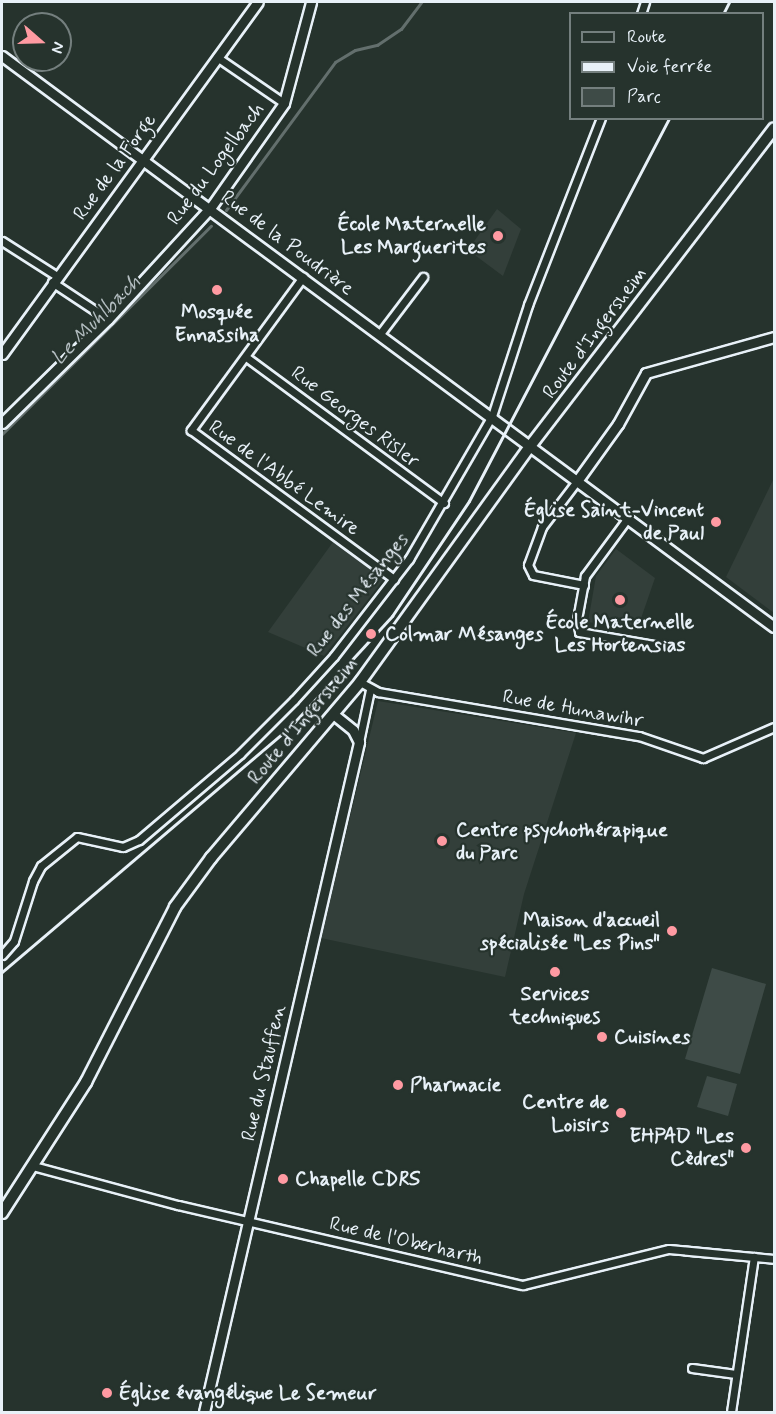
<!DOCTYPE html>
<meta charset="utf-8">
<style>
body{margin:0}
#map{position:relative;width:776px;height:1414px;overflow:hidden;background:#26332d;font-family:Mynerve,sans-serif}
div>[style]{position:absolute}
.built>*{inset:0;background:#333f3a}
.green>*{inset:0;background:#3e4b47}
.stream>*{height:3px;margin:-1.5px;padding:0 1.5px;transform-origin:1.5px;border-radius:1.5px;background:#636f6d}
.roads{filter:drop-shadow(2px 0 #e8f1f8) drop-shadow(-2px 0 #e8f1f8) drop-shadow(0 2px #e8f1f8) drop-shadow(0 -2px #e8f1f8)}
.minor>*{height:7px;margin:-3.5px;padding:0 3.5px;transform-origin:3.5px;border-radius:3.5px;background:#26332d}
.tertiary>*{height:9px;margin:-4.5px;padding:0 4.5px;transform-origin:4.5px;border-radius:4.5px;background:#26332d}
.secondary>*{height:10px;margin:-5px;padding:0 5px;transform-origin:5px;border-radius:5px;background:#26332d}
.rail>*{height:3px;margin:-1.5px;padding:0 1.5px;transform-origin:1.5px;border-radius:1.5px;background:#e8f1f8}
.dots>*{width:16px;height:16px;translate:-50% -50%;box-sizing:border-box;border:3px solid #26332d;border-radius:50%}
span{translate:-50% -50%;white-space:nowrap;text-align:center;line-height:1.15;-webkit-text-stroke:4.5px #26332d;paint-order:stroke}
.street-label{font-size:20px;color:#e8f1f8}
.poi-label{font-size:20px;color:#e8f1f8;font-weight:700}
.right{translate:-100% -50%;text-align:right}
.left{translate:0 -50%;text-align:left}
.water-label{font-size:21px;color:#b3bdc0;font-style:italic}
.frame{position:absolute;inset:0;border:3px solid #e8f1f8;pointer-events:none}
.legend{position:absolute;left:569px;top:12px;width:195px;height:108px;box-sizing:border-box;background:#26332d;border:2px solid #747f7e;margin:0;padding:8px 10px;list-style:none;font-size:18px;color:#e8f1f8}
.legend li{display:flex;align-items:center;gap:12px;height:30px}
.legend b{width:30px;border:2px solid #747f7e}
.north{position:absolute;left:12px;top:12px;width:60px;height:60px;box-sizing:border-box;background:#26332d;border:2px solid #747f7e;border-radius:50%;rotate:110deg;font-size:16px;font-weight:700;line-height:24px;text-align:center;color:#e8f1f8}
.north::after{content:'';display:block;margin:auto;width:21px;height:27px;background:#ff9aa2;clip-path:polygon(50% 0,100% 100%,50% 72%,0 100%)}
</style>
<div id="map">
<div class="built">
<i style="clip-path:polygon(497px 209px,521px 229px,503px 276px,468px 250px)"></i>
<i style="clip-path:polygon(774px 478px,774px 613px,726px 577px)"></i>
<i style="clip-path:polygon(333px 542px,384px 579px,324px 656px,268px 632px)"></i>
<i style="clip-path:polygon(616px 549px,655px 578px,637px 630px,588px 622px,596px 576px)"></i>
<i style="clip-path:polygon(378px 701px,576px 733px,524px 894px,505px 977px,321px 938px)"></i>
</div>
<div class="green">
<i style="clip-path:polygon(712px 968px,766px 984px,740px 1074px,685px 1059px)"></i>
<i style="clip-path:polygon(707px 1076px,737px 1084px,728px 1116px,697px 1107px)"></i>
</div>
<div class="stream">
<i style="left:226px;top:210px;width:184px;rotate:-53.6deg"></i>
<i style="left:335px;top:62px;width:23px;rotate:-31deg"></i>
<i style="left:355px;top:50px;width:23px;rotate:-13deg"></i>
<i style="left:377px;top:45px;width:29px;rotate:-34deg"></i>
<i style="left:401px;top:29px;width:34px;rotate:-53deg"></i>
<i style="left:2px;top:434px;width:295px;rotate:-44.9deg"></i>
</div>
<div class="roads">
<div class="minor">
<i style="left:641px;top:14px;width:13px;rotate:-72deg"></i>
<i style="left:217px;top:57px;width:81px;rotate:34.5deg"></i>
<i style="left:2px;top:241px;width:65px;rotate:32.5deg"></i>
<i style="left:303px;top:277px;width:190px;rotate:126.2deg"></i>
<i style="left:191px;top:430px;width:252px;rotate:36.3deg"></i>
<i style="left:52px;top:282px;width:67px;rotate:33.5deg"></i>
<i style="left:379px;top:335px;width:73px;rotate:-52.8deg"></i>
<i style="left:246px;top:357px;width:246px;rotate:36.4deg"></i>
<i style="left:577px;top:481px;width:58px;rotate:127.3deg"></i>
<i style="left:542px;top:527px;width:40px;rotate:110.2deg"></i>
<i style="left:528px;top:565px;width:11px;rotate:63deg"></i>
<i style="left:533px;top:575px;width:52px;rotate:11.1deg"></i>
<i style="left:627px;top:519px;width:71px;rotate:126.4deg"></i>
<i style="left:585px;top:576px;width:44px;rotate:100.5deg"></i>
<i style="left:577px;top:619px;width:13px;rotate:81deg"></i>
<i style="left:579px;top:632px;width:76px;rotate:9.8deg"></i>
<i style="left:360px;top:682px;width:21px;rotate:29deg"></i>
<i style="left:378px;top:692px;width:265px;rotate:9.6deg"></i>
<i style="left:639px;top:736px;width:68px;rotate:19deg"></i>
<i style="left:703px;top:758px;width:77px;rotate:-23.6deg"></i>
<i style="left:359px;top:742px;width:53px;rotate:-78.1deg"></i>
<i style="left:2px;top:955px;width:18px;rotate:-49deg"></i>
<i style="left:14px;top:941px;width:63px;rotate:-72.4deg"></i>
<i style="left:33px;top:881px;width:17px;rotate:-62deg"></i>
<i style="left:41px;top:866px;width:46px;rotate:-38.9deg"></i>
<i style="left:77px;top:837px;width:47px;rotate:12.3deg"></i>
<i style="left:123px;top:847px;width:17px;rotate:-24deg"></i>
<i style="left:139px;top:840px;width:133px;rotate:-40.4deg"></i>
<i style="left:240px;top:754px;width:76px;rotate:-45deg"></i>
<i style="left:294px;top:700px;width:59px;rotate:-47.7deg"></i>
<i style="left:334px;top:656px;width:123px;rotate:-52.3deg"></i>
<i style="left:409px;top:559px;width:165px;rotate:-59.9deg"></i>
<i style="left:492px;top:416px;width:117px;rotate:-72deg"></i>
<i style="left:528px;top:305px;width:201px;rotate:-68.7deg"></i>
<i style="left:33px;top:1166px;width:150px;rotate:15.1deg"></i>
<i style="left:178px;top:1205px;width:354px;rotate:13.1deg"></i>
<i style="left:523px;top:1285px;width:150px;rotate:-13.9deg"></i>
<i style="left:669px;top:1249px;width:105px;rotate:5.4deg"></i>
<i style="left:692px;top:1368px;width:44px;rotate:7.8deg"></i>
<i style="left:731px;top:1412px;width:157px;rotate:-81.6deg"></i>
</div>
<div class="tertiary">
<i style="left:2px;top:56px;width:960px;rotate:36.49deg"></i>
<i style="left:2px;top:354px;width:435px;rotate:-54deg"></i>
<i style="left:2px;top:423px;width:148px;rotate:-44.5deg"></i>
<i style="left:108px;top:319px;width:152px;rotate:-47.4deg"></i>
<i style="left:211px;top:207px;width:127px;rotate:-54.9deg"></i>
<i style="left:284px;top:103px;width:105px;rotate:-75deg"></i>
<i style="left:577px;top:481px;width:70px;rotate:-54.3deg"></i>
<i style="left:618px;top:424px;width:58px;rotate:-61.2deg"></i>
<i style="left:646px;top:373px;width:133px;rotate:-15.7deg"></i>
<i style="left:204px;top:1412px;width:688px;rotate:-76.97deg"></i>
<i style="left:359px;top:742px;width:13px;rotate:-117deg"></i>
<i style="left:353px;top:730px;width:26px;rotate:-141deg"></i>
</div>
<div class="secondary">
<i style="left:2px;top:1213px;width:156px;rotate:-57.3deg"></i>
<i style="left:86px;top:1082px;width:196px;rotate:-63deg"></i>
<i style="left:175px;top:907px;width:61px;rotate:-53.7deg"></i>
<i style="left:211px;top:858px;width:231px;rotate:-49.7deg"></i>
<i style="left:360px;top:682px;width:292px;rotate:-54.2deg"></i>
<i style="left:531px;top:445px;width:399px;rotate:-52.5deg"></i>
</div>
</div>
<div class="rail">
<i style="left:723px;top:14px;width:13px;rotate:-63deg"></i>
<i style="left:2px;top:972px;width:378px;rotate:-40.4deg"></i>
<i style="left:290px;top:727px;width:151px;rotate:-47.4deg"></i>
<i style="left:392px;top:616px;width:138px;rotate:-56.2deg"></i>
<i style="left:469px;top:501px;width:432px;rotate:-62.4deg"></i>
</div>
<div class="dots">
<i style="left:498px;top:236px;background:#ff9aa2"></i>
<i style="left:217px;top:290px;background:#ff9aa2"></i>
<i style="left:716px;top:522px;background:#ff9aa2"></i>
<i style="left:620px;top:600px;background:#ff9aa2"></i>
<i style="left:371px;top:634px;background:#ff9aa2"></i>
<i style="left:442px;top:841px;background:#ff9aa2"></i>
<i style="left:672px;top:931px;background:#ff9aa2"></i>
<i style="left:555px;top:972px;background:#ff9aa2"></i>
<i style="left:602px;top:1037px;background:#ff9aa2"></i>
<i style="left:398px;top:1085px;background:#ff9aa2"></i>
<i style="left:621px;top:1113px;background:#ff9aa2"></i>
<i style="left:746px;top:1148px;background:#ff9aa2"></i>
<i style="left:283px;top:1179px;background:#ff9aa2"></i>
<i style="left:107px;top:1393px;background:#ff9aa2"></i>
</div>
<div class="street-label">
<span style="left:216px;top:164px;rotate:-53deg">Rue du Logelbach</span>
<span style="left:115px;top:167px;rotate:-54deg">Rue de la Forge</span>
<span style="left:287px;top:243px;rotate:37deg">Rue de la Poudrière</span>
<span style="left:595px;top:333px;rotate:-53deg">Route d'Ingersheim</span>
<span style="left:355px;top:417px;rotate:37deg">Rue Georges Risler</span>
<span style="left:284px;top:478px;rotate:36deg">Rue de l'Abbé Lemire</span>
<span style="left:358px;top:595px;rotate:-52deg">Rue des Mésanges</span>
<span style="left:573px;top:709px;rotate:10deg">Rue de Hunawihr</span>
<span style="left:303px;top:721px;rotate:-50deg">Route d'Ingersheim</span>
<span style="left:264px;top:1073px;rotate:-77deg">Rue du Stauffen</span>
<span style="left:406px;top:1241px;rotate:13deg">Rue de l'Oberharth</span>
</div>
<div class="poi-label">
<span class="right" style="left:486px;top:236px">École Maternelle<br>Les Marguerites</span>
<span style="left:217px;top:324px">Mosquée<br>Ennassiha</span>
<span class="right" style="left:704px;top:522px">Église Saint-Vincent<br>de Paul</span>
<span style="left:620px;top:634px">École Maternelle<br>Les Hortensias</span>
<span class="left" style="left:385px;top:634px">Colmar Mésanges</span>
<span class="left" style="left:456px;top:842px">Centre psychothérapique<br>du Parc</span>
<span class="right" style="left:660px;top:932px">Maison d'accueil<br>spécialisée "Les Pins"</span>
<span style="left:555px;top:1006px">Services<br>techniques</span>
<span class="left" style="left:614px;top:1037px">Cuisines</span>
<span class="left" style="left:410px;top:1085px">Pharmacie</span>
<span class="right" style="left:609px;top:1114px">Centre de<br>Loisirs</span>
<span class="right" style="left:734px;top:1148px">EHPAD "Les<br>Cèdres"</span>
<span class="left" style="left:295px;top:1179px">Chapelle CDRS</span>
<span class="left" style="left:119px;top:1393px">Église évangélique Le Semeur</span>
</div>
<div class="water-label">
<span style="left:96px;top:320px;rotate:-45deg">Le Muhlbach</span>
</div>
<div class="frame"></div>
<ul class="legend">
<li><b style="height:8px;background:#26332d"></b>Route</li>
<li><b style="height:8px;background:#e8f1f8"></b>Voie ferrée</li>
<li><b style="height:16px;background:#3e4b47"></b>Parc</li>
</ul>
<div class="north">N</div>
</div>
